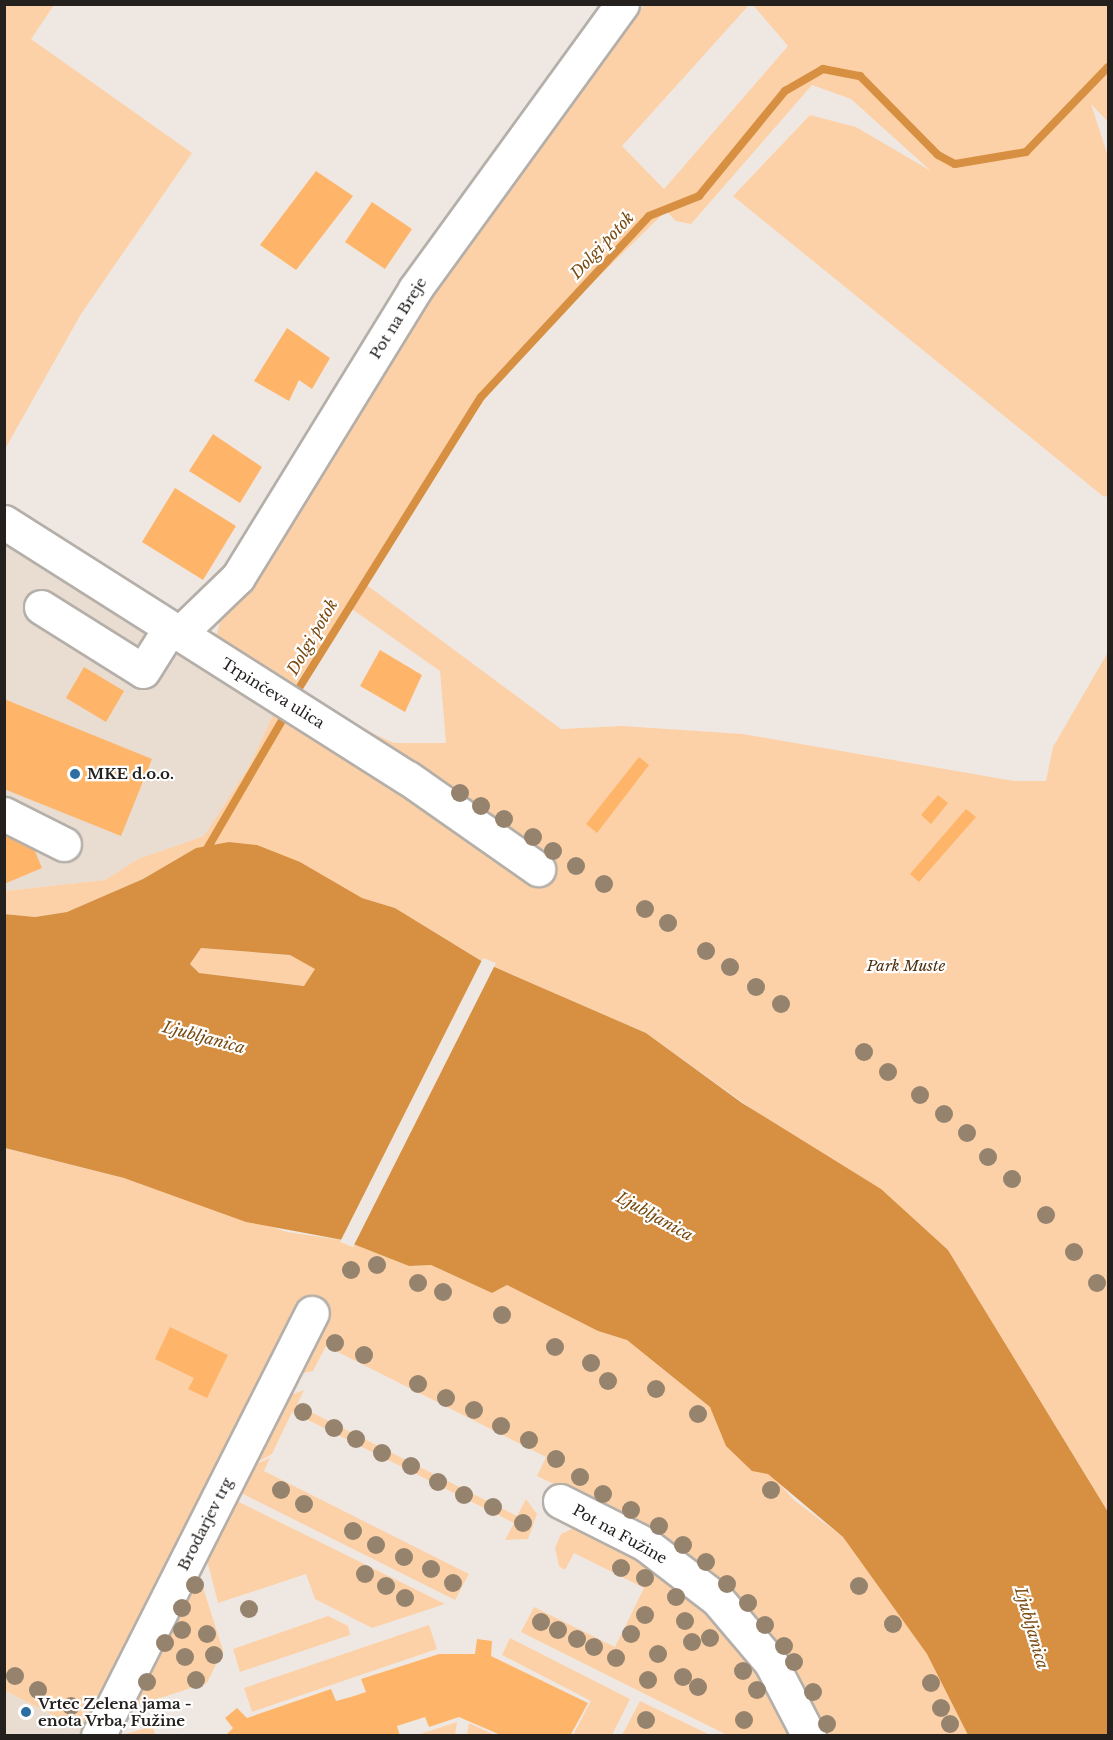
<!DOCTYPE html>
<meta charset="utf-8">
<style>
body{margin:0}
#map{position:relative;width:1113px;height:1740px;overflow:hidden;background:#efe8e2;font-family:"Libre Baskerville",serif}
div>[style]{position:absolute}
.built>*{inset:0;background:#e9dcd0}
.green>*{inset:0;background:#fdd1a8}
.water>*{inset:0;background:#d79042}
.pier>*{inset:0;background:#efe8e2}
.stream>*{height:8px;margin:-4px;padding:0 4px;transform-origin:4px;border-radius:4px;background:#d79042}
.building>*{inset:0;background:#feb569}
.roads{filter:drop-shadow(2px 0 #b5afa9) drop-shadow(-2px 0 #b5afa9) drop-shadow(0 2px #b5afa9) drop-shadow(0 -2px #b5afa9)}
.minor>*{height:33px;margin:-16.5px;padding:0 16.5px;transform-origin:16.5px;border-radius:16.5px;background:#fff}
.trees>*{width:18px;height:18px;margin:-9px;border-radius:50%;background:#96836e}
.dots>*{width:16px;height:16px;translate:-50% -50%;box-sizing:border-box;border:3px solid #fff;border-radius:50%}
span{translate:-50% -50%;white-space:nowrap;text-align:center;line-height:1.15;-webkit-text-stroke:4.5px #fff;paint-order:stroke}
.street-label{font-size:15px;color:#23201e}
.poi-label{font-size:15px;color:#23201e;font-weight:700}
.left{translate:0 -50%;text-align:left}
.park-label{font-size:15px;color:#4d300f;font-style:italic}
.water-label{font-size:16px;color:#794a10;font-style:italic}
.frame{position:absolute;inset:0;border:6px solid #23201e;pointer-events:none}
</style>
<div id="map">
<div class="built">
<i style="clip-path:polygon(5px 533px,277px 706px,250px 765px,204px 836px,138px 859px,105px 880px,5px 891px)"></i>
<i style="clip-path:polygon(4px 1691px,89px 1733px,88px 1735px,5px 1735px)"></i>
</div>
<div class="green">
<i style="clip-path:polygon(5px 4px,54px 5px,31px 39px,192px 153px,81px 314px,5px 449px)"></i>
<i style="clip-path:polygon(644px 5px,749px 5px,622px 146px,664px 189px,788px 46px,753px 5px,1108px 5px,1108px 122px,1091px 104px,1108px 156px,1108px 495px,1104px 497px,733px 196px,810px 115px,856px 127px,931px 171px,851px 99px,812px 85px,691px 224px,676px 221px,666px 211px,506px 367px,290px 693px,215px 640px,220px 622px,484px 208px)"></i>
<i style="clip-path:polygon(364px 583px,561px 729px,622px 726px,743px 734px,1014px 781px,1046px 781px,1053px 747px,1108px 652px,1108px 1512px,948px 1250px,646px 1033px,483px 962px,395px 908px,362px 898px,257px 845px,196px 848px,143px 879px,67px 912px,35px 917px,5px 914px,5px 891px,105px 880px,138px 859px,204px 836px,250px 765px,277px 706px,356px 726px,394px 743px,446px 743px,440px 671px,349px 607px)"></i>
<i style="clip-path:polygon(201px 948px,290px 955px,316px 969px,305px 986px,198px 973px,190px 964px)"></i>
<i style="clip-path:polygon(4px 1148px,124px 1178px,287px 1232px,343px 1240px,409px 1266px,431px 1265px,492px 1293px,507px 1285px,598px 1331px,627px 1340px,710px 1407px,794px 1500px,843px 1537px,928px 1654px,968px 1735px,822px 1735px,625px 1518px,537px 1476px,546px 1457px,326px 1346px,313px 1371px,289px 1376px,285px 1397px,304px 1390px,297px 1405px,517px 1516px,526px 1499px,537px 1514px,528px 1539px,505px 1540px,514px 1523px,292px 1412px,272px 1454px,244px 1469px,270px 1458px,264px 1471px,469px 1574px,455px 1600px,233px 1489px,229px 1497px,445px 1604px,372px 1628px,315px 1599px,306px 1574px,218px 1603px,204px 1548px,197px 1569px,223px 1650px,207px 1683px,132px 1707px,129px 1698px,93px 1735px,5px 1691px)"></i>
<i style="clip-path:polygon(576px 1527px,628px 1550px,688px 1591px,756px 1666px,794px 1735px,727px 1735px,521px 1632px,534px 1607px,615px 1647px,644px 1588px,574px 1553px,565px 1570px,559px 1566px,555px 1548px,561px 1534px)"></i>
<i style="clip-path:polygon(328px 1616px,348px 1626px,350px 1635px,240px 1672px,233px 1649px)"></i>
<i style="clip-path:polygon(429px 1625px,437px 1649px,252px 1712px,244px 1688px)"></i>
<i style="clip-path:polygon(510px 1638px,630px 1699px,612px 1735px,573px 1735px,591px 1701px,502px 1655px)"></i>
<i style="clip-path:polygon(640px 1701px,710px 1735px,622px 1735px)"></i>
<i style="clip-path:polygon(457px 1722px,455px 1735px,417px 1735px)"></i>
<i style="clip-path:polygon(469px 1723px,495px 1735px,467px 1735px)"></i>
<i style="clip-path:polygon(153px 1726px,155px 1735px,122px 1735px)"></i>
</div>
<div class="water">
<i style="clip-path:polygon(evenodd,229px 842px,257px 845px,300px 862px,362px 898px,395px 908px,483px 962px,646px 1033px,742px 1103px,881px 1189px,948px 1250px,1108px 1512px,1108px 1735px,968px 1735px,927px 1654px,843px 1537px,768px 1474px,752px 1471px,726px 1446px,710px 1407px,627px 1340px,598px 1331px,507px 1285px,492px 1293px,431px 1265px,409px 1266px,343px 1240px,246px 1222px,124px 1178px,5px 1148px,4px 914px,35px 917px,67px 912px,143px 879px,196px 848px,229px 842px,201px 948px,290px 955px,315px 969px,304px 986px,199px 973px,190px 964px,201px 948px)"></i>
</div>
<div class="pier">
<i style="clip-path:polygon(483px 958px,496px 963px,353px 1247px,340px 1242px)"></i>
</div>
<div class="stream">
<i style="left:299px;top:688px;width:343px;rotate:-58deg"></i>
<i style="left:481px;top:397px;width:247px;rotate:-47.1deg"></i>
<i style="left:649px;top:216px;width:54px;rotate:-21.8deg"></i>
<i style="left:699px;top:196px;width:136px;rotate:-50.7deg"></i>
<i style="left:785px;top:91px;width:44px;rotate:-30.1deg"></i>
<i style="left:823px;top:69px;width:38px;rotate:11deg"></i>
<i style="left:860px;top:76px;width:111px;rotate:45.4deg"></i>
<i style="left:938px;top:155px;width:19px;rotate:28deg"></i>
<i style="left:955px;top:164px;width:72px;rotate:-9.6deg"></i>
<i style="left:1026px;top:152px;width:118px;rotate:-46deg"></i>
<i style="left:204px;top:854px;width:159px;rotate:-59.7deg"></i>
</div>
<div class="building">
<i style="clip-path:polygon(316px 171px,353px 196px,296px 270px,260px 245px)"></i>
<i style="clip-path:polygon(372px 202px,412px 229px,385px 269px,345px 242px)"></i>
<i style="clip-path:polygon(287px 328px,330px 358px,312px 389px,299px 380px,289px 401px,254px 381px)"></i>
<i style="clip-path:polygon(213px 434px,262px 467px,240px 503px,189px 471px)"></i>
<i style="clip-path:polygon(175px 488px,236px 526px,203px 580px,142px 542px)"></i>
<i style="clip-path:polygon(380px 650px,422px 675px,405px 712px,360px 686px)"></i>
<i style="clip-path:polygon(84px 667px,124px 691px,106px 722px,66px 698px)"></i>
<i style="clip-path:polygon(4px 699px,152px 759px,121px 836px,4px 789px)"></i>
<i style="clip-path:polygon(639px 757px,649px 765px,597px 833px,586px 824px)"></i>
<i style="clip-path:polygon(938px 795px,948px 803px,931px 824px,921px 815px)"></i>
<i style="clip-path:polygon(966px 809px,976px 817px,919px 882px,910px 874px)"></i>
<i style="clip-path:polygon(23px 823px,42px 868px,4px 884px,4px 831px)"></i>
<i style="clip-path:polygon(170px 1327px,228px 1355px,207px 1398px,188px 1389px,194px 1378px,155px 1359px)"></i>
<i style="clip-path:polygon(477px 1639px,492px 1641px,491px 1656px,588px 1703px,570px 1736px,503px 1736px,459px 1717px,429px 1727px,425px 1717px,397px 1726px,400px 1736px,225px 1736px,233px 1728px,225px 1718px,237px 1708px,247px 1718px,331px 1689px,336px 1701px,351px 1697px,366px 1692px,361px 1679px,439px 1654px,475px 1654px)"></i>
</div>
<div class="roads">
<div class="minor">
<i style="left:4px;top:522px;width:478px;rotate:32.4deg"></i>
<i style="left:408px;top:778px;width:159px;rotate:35deg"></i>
<i style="left:41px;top:607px;width:120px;rotate:32.1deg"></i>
<i style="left:143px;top:671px;width:51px;rotate:-57.9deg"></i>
<i style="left:179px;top:634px;width:82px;rotate:-44deg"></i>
<i style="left:238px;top:577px;width:338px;rotate:-58.4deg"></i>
<i style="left:415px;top:289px;width:352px;rotate:-54deg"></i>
<i style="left:4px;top:814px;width:67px;rotate:26.6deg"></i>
<i style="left:560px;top:1501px;width:95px;rotate:26.8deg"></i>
<i style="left:645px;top:1544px;width:91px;rotate:37.4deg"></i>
<i style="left:717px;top:1599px;width:84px;rotate:49.8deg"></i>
<i style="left:771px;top:1663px;width:82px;rotate:62.5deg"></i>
<i style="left:98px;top:1736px;width:474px;rotate:-63.2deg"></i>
</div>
</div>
<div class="trees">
<i style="left:460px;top:793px"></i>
<i style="left:481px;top:806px"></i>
<i style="left:504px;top:819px"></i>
<i style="left:533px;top:837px"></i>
<i style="left:553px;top:851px"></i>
<i style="left:576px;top:866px"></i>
<i style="left:604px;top:884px"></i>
<i style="left:645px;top:909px"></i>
<i style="left:668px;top:923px"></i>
<i style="left:706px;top:951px"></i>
<i style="left:730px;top:967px"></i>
<i style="left:756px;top:987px"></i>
<i style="left:781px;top:1004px"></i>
<i style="left:864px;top:1052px"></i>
<i style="left:888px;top:1072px"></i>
<i style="left:920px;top:1095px"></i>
<i style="left:944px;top:1114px"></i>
<i style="left:967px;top:1133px"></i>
<i style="left:988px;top:1157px"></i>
<i style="left:1012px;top:1179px"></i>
<i style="left:1046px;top:1215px"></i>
<i style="left:1074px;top:1252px"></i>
<i style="left:377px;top:1265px"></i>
<i style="left:351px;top:1270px"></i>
<i style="left:418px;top:1283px"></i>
<i style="left:1097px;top:1283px"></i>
<i style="left:443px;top:1292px"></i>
<i style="left:502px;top:1315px"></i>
<i style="left:335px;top:1343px"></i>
<i style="left:555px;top:1347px"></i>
<i style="left:364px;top:1355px"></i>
<i style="left:591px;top:1363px"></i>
<i style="left:608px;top:1381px"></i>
<i style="left:418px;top:1384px"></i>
<i style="left:656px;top:1389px"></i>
<i style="left:446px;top:1398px"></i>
<i style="left:474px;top:1410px"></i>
<i style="left:303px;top:1412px"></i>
<i style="left:698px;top:1414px"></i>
<i style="left:501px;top:1426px"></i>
<i style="left:334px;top:1428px"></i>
<i style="left:356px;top:1439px"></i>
<i style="left:529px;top:1440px"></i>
<i style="left:382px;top:1453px"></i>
<i style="left:556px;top:1459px"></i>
<i style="left:411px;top:1466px"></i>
<i style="left:580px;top:1477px"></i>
<i style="left:438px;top:1482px"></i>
<i style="left:281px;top:1490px"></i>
<i style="left:771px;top:1490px"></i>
<i style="left:603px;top:1494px"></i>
<i style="left:464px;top:1495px"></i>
<i style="left:304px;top:1504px"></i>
<i style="left:493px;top:1507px"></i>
<i style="left:631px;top:1510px"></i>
<i style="left:523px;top:1523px"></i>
<i style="left:659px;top:1526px"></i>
<i style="left:353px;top:1531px"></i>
<i style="left:376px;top:1545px"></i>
<i style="left:683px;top:1545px"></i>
<i style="left:404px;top:1557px"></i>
<i style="left:706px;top:1562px"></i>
<i style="left:621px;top:1568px"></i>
<i style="left:431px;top:1569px"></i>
<i style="left:365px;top:1574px"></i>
<i style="left:645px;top:1578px"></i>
<i style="left:453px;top:1583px"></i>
<i style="left:727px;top:1584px"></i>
<i style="left:195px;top:1585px"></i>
<i style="left:386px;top:1586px"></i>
<i style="left:859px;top:1586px"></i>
<i style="left:676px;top:1597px"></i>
<i style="left:405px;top:1598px"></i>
<i style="left:748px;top:1603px"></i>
<i style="left:182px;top:1608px"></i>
<i style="left:249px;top:1609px"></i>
<i style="left:645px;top:1615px"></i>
<i style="left:685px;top:1621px"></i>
<i style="left:541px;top:1622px"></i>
<i style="left:893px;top:1624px"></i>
<i style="left:765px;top:1625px"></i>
<i style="left:182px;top:1630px"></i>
<i style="left:558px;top:1630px"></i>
<i style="left:207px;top:1634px"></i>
<i style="left:631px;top:1634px"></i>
<i style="left:710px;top:1638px"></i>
<i style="left:577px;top:1639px"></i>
<i style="left:692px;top:1642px"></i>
<i style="left:165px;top:1643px"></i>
<i style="left:784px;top:1646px"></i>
<i style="left:594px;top:1647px"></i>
<i style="left:658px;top:1654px"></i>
<i style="left:214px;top:1655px"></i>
<i style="left:185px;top:1657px"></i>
<i style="left:616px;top:1658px"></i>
<i style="left:794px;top:1662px"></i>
<i style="left:743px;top:1671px"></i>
<i style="left:15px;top:1676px"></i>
<i style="left:683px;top:1677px"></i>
<i style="left:196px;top:1680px"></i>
<i style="left:648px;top:1680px"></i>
<i style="left:147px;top:1682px"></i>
<i style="left:931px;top:1683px"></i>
<i style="left:698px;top:1687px"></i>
<i style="left:38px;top:1690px"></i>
<i style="left:757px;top:1690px"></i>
<i style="left:813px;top:1692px"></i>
<i style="left:71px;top:1706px"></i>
<i style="left:941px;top:1708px"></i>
<i style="left:646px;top:1720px"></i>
<i style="left:744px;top:1720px"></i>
<i style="left:827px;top:1724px"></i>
<i style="left:950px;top:1724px"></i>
</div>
<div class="dots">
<i style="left:75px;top:774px;background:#2a6ea3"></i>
<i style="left:26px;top:1712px;background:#2a6ea3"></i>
</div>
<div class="street-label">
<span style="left:398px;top:318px;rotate:-58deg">Pot na Breje</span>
<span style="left:273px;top:693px;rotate:32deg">Trpinčeva ulica</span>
<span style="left:205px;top:1524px;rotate:-63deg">Brodarjev trg</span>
<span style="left:620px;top:1534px;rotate:29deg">Pot na Fužine</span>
</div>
<div class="poi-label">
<span class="left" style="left:87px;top:774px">MKE d.o.o.</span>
<span class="left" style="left:38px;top:1712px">Vrtec Zelena jama -<br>enota Vrba, Fužine</span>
</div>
<div class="park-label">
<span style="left:906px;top:966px">Park Muste</span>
</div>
<div class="water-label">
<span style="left:602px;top:245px;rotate:-47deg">Dolgi potok</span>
<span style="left:312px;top:637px;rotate:-60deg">Dolgi potok</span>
<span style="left:204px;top:1037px;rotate:15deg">Ljubljanica</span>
<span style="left:655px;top:1216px;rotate:29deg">Ljubljanica</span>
<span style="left:1032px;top:1628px;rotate:74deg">Ljubljanica</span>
</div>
<div class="frame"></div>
</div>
